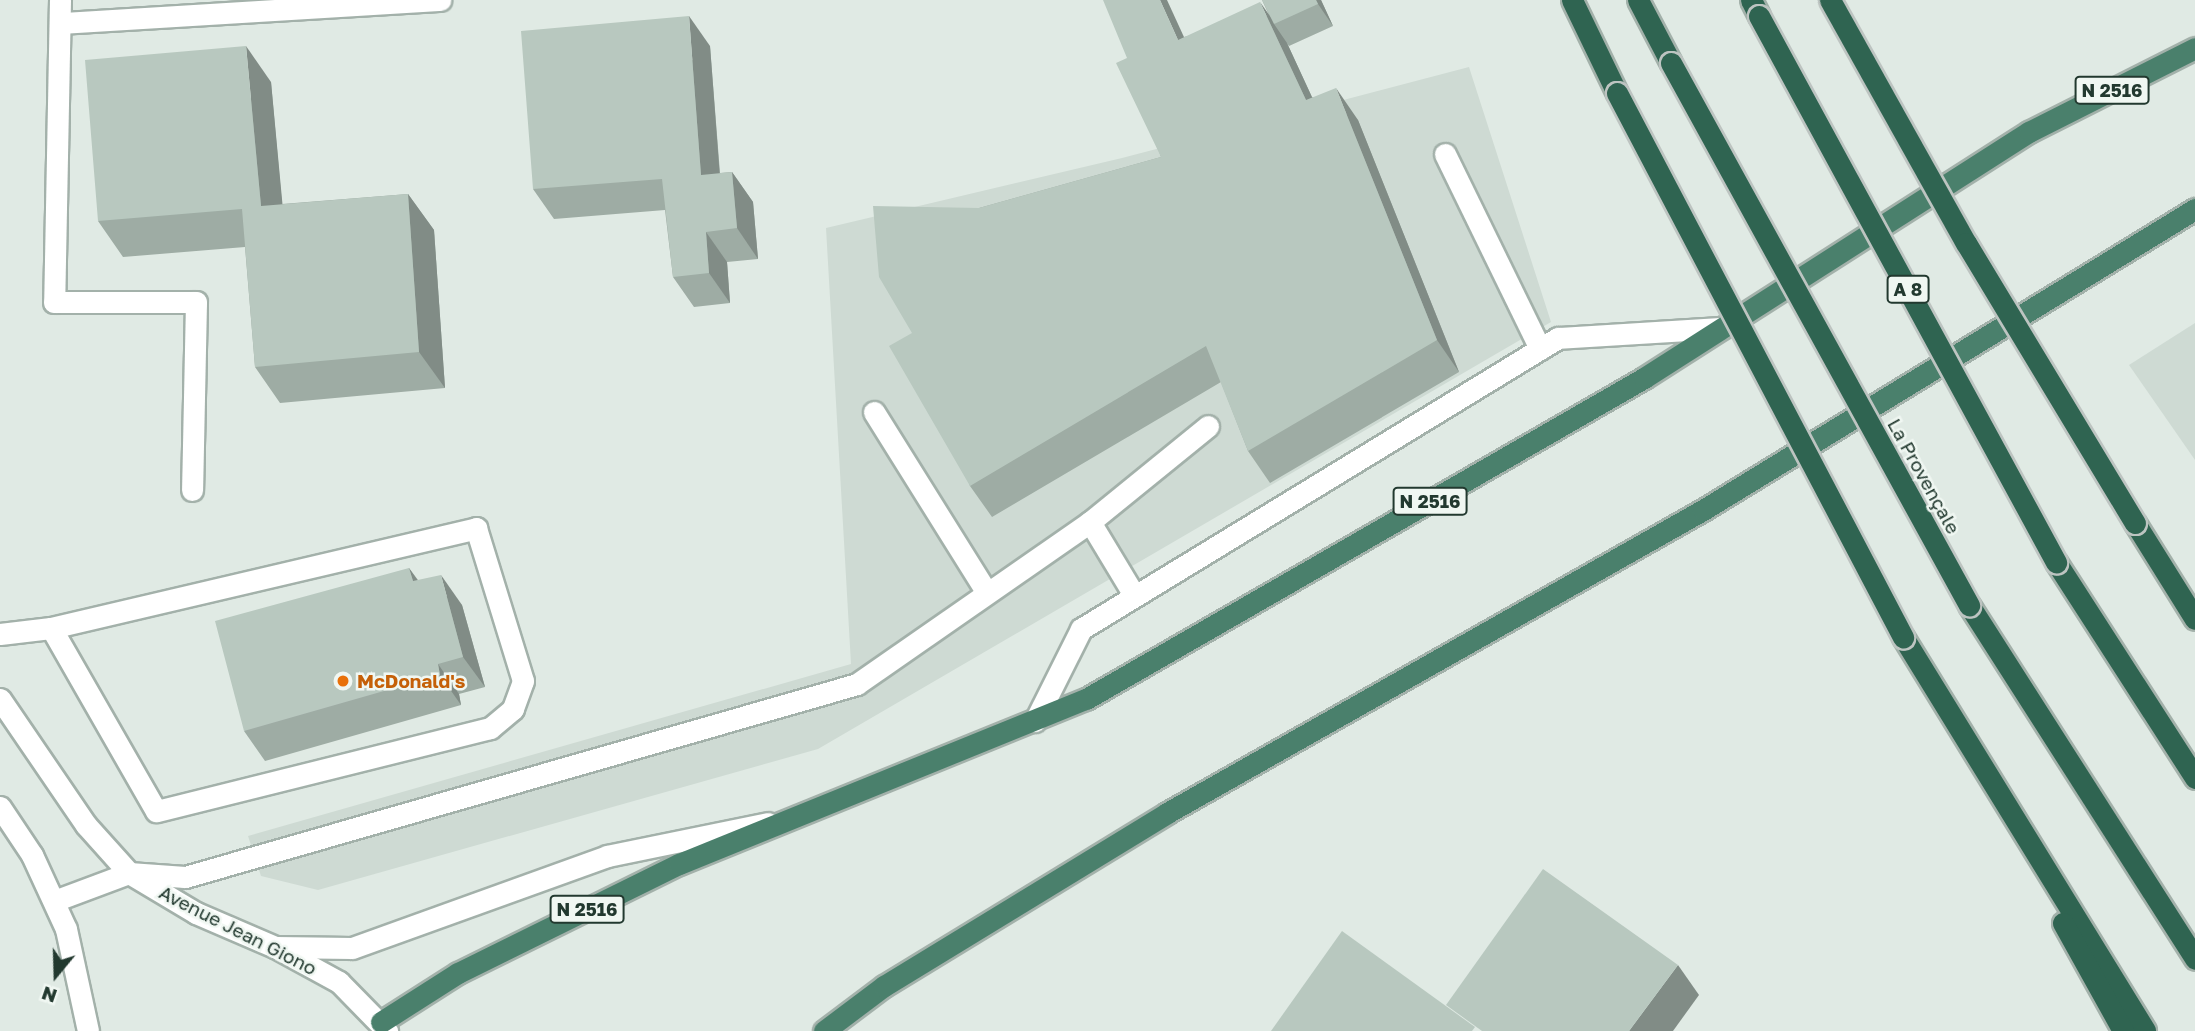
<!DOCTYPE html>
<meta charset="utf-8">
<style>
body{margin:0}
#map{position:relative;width:2195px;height:1031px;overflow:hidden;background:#e0eae4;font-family:"Golos Text",sans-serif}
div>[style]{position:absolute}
.built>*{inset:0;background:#cedad3}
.roads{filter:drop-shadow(2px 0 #a3b1aa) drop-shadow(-2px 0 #a3b1aa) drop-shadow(0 2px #a3b1aa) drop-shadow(0 -2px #a3b1aa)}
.service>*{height:21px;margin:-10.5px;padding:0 10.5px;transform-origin:10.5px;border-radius:10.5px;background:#fff}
.secondary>*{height:21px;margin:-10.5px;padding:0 10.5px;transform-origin:10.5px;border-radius:10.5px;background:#fff}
.trunk>*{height:21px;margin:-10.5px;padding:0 10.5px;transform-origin:10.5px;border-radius:10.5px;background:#4a806c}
.motorway>*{height:21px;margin:-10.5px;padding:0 10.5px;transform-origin:10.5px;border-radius:10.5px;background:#2f6451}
.bridges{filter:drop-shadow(2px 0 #bdc4c1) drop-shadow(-2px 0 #bdc4c1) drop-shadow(0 2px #bdc4c1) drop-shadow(0 -2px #bdc4c1)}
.motorway-bridge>*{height:21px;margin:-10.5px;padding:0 10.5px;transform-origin:10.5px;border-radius:10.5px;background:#2f6451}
.wall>*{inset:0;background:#9eaca4}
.shaded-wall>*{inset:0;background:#818c86}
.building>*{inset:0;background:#b8c8bf}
.dots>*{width:19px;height:19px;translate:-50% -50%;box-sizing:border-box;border:4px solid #f0f7f2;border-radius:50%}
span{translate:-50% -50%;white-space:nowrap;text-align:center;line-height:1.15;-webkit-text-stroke:5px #f0f7f2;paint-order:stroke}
.shield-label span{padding:2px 5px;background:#f0f7f2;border:2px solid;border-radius:5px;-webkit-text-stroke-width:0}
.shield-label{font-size:18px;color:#22392f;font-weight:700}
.street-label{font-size:19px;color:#22392f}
.food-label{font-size:19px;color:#c56008;font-weight:700}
.left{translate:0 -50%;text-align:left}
.north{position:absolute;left:21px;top:940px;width:70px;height:70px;-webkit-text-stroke:5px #f0f7f2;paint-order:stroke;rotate:199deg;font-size:19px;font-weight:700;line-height:28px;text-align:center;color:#22392f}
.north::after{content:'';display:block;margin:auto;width:24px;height:32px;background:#22392f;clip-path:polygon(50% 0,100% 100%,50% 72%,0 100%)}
</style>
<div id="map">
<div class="built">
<i style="clip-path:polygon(1469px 67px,1551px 322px,818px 749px,318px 890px,261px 876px,248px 836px,851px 664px,826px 228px,1122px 158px)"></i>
<i style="clip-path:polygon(2195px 323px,2195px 460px,2129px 365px)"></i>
</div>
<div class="roads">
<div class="service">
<i style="left:60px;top:0;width:302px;rotate:91.1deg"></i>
<i style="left:54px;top:302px;width:142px"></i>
<i style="left:196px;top:302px;width:188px;rotate:91.2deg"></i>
<i style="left:62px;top:23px;width:379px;rotate:-3.5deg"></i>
<i style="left:1445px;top:154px;width:217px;rotate:64deg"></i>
<i style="left:874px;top:412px;width:211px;rotate:58deg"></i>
<i style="left:1090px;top:522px;width:85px;rotate:58.9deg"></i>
<i style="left:0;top:634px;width:51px;rotate:-6.7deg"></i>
<i style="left:51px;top:628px;width:437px;rotate:-13.2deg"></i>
<i style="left:476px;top:528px;width:160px;rotate:72.9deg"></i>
<i style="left:523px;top:681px;width:30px;rotate:110deg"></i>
<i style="left:513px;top:709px;width:30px;rotate:140deg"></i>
<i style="left:490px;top:728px;width:344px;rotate:166deg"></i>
<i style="left:156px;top:811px;width:211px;rotate:-119.8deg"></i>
<i style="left:1035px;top:721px;width:103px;rotate:-63.4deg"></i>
<i style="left:1081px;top:629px;width:559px;rotate:-31.39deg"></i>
<i style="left:1558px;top:338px;width:164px;rotate:-3.5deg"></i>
<i style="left:54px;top:901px;width:80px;rotate:-20.5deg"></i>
<i style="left:129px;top:873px;width:56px;rotate:4.1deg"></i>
<i style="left:185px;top:877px;width:699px;rotate:-16.02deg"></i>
<i style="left:857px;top:684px;width:284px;rotate:-34.8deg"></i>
<i style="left:1090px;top:522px;width:152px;rotate:-39.1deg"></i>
</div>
<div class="secondary">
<i style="left:0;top:699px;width:153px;rotate:55.7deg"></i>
<i style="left:86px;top:825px;width:64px;rotate:48.1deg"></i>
<i style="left:129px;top:873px;width:78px;rotate:30.8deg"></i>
<i style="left:196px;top:913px;width:86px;rotate:23.3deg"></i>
<i style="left:275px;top:947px;width:73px;rotate:28.7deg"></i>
<i style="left:339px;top:982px;width:69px;rotate:45.6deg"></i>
<i style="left:0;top:807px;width:58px;rotate:56.3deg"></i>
<i style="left:32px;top:855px;width:81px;rotate:65.3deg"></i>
<i style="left:66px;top:929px;width:104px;rotate:77.8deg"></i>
<i style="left:275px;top:947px;width:77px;rotate:0.7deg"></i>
<i style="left:352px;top:948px;width:271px;rotate:-19.8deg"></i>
<i style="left:607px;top:856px;width:164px;rotate:-11.6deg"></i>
</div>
<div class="trunk">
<i style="left:381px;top:1022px;width:91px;rotate:-32.5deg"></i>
<i style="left:458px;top:973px;width:246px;rotate:-26.3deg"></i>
<i style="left:679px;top:864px;width:439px;rotate:-22.1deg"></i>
<i style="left:1086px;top:699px;width:644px;rotate:-29.91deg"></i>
<i style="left:1644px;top:378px;width:457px;rotate:-32.6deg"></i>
<i style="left:2029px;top:132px;width:186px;rotate:-26.8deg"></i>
<i style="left:824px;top:1031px;width:75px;rotate:-36.9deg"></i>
<i style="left:884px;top:986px;width:332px;rotate:-31.4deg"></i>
<i style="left:1167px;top:813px;width:616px;rotate:-29.48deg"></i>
<i style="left:1703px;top:510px;width:577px;rotate:-31.46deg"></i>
</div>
<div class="motorway">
<i style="left:1572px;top:0;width:103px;rotate:64.2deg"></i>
<i style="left:1638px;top:0;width:71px;rotate:62.4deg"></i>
<i style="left:1751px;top:0;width:18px;rotate:63deg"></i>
<i style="left:2135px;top:523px;width:113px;rotate:58deg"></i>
<i style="left:2056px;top:562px;width:257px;rotate:57.2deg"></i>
<i style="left:1969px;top:605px;width:420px;rotate:57.4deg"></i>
<i style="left:1903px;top:637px;width:462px;rotate:58.4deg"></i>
<i style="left:2063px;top:923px;width:124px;rotate:60.9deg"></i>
</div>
</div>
<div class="bridges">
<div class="motorway-bridge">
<i style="left:1830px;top:0;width:278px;rotate:60.8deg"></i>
<i style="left:1966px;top:243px;width:327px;rotate:58.9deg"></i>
<i style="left:1759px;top:16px;width:622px;rotate:61.46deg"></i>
<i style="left:1671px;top:63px;width:619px;rotate:61.2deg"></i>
<i style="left:1617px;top:93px;width:615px;rotate:62.27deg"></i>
</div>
</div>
<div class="wall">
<i style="clip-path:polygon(1262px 0,1321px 0,1333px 26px,1289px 46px,1287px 43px,1312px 97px,1358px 120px,1459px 372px,1270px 483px,1248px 451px,1221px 382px,992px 517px,970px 486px,912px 333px,979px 208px,1161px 157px,1127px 58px,1184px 37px,1269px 15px)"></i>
<i style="clip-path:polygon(710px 46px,720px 173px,732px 172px,753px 202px,758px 259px,727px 262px,730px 303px,694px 307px,673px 277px,665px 210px,554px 219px,533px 189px)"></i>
<i style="clip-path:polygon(271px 82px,282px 204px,408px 194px,434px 230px,445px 388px,280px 403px,255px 367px,245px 247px,123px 257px,98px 221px)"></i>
<i style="clip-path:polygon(409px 568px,418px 580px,462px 605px,485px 687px,459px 694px,461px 705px,265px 761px,244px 731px)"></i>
</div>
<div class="shaded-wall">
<i style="clip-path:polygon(1160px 0,1167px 0,1200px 72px,1178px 40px)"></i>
<i style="clip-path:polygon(1316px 0,1321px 0,1333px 26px,1318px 4px)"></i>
<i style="clip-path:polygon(1260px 2px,1275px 23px,1274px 24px,1287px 43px,1328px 132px,1306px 100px)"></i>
<i style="clip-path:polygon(689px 16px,710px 46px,722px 205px,701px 175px)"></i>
<i style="clip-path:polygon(246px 46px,271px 82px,286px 242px,261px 206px)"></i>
<i style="clip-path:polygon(1336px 88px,1358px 120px,1459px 372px,1437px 340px)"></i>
<i style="clip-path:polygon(732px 172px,753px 202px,758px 259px,737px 228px)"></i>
<i style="clip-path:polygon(408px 194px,434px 230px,445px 388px,419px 352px)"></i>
<i style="clip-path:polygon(706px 232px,727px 262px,730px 303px,709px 273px)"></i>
<i style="clip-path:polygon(409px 568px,430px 598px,413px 581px)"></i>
<i style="clip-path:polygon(441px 575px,462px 605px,485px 687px,463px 657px)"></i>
<i style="clip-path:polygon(438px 664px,459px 694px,461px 705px,440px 675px)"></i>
<i style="clip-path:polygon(1678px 965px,1699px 995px,1673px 1031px,1629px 1031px)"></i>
</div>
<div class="building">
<i style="clip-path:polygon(1103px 0,1160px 0,1178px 40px,1260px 2px,1306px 100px,1336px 88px,1437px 340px,1248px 451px,1206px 346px,970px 486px,889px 346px,912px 333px,879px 277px,873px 206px,979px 208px,1161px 157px,1116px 63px,1127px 58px)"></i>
<i style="clip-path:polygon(1262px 0,1316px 0,1318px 4px,1274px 24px)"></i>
<i style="clip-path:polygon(689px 16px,701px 175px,732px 172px,737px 228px,706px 232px,709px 273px,673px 277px,662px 179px,533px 189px,521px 31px)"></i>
<i style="clip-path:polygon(246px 46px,261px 206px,408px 194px,419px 352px,255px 367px,242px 209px,98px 221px,85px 60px)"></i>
<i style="clip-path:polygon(409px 568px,413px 581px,441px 575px,463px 657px,438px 664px,440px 675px,244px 731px,215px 621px)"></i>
<i style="clip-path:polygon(1543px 869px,1678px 965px,1629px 1031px,1482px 1031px,1446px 1005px)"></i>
<i style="clip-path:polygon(1342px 931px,1475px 1027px,1472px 1031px,1271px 1031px)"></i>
</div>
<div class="dots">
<i style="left:343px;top:681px;background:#e8710a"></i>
</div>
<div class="shield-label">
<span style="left:2112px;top:90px">N 2516</span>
<span style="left:1908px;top:289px">A 8</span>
<span style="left:1430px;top:501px">N 2516</span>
<span style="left:587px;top:909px">N 2516</span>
</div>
<div class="street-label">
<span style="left:1924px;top:476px;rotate:61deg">La Provençale</span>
<span style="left:238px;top:930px;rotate:27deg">Avenue Jean Giono</span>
</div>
<div class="food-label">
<span class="left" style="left:357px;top:681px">McDonald's</span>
</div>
<div class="north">N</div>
</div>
